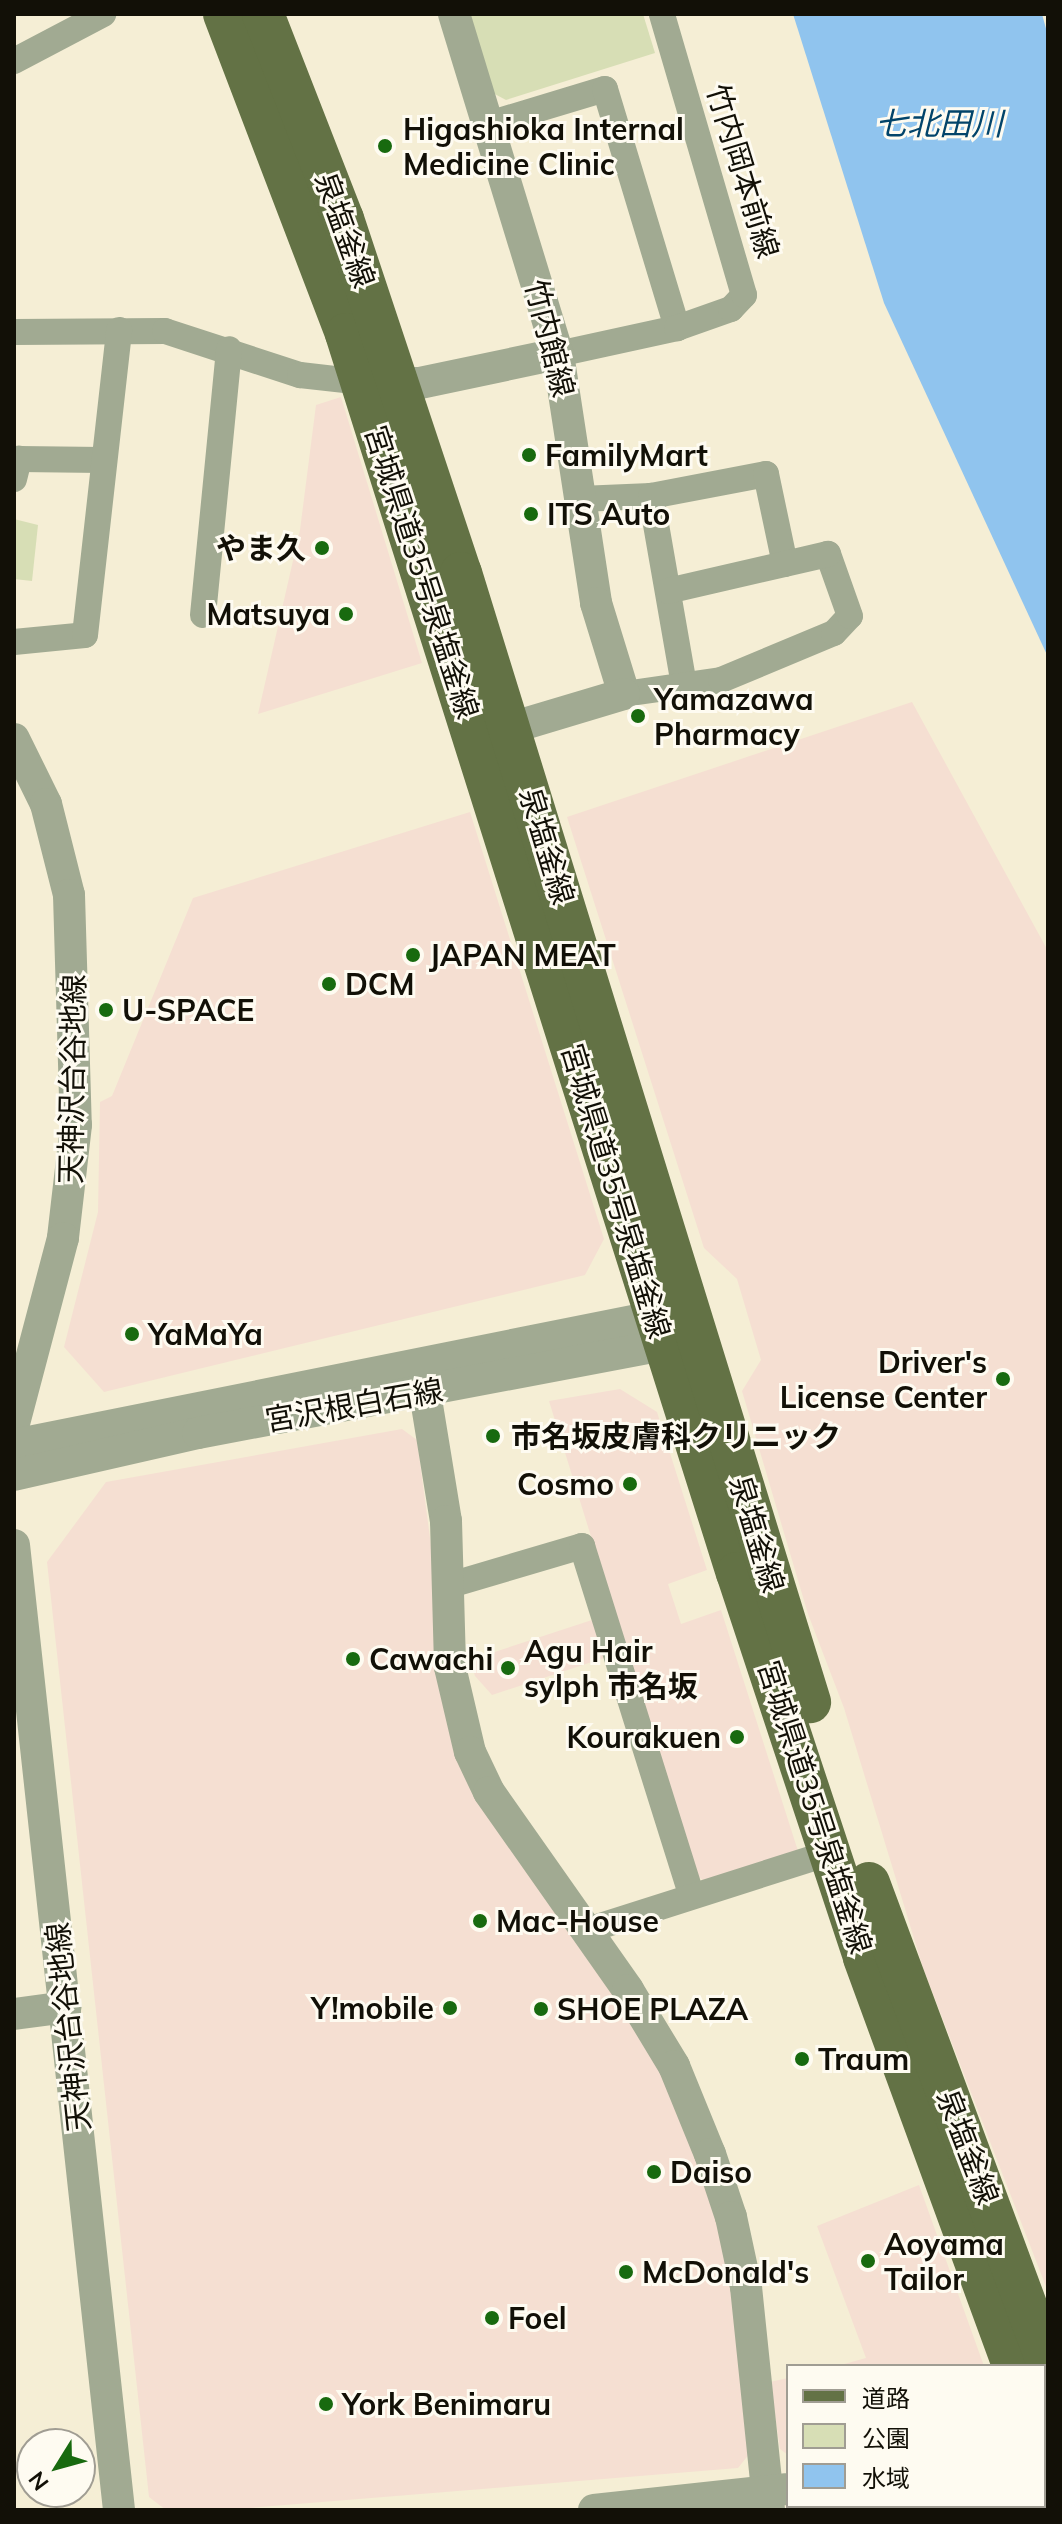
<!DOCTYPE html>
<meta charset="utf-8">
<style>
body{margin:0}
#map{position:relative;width:1062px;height:2524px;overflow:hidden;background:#f5eed5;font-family:Mulish,"Noto Sans JP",sans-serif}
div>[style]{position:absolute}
.commercial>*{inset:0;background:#f5dfd2}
.green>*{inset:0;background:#d7deb5}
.water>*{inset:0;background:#90c4ee}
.minor>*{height:26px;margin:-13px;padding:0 13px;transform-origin:13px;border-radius:13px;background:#a1aa92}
.tertiary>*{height:32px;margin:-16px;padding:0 16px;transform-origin:16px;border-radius:16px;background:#a1aa92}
.primary>*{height:42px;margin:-21px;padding:0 21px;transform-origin:21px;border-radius:21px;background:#637245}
.dots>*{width:22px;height:22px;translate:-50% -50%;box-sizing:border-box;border:4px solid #fefbf1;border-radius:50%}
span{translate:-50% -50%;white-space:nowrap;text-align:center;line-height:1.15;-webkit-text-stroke:6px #fefbf1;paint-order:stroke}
.poi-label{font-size:30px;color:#121007;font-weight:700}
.left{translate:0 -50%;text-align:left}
.right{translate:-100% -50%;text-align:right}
.street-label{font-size:30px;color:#121007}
.water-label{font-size:32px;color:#02446a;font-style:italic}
.frame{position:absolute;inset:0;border:16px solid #121007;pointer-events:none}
.legend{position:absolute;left:786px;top:2364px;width:260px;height:144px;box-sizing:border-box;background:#fefbf1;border:2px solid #a09d93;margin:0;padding:10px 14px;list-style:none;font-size:24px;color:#121007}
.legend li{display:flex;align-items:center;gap:16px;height:40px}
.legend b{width:40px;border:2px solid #a09d93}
.north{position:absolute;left:16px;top:2428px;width:80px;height:80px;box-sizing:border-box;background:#fefbf1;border:2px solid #a09d93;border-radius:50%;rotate:233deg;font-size:22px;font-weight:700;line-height:32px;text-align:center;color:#121007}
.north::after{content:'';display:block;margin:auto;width:28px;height:36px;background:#186a0f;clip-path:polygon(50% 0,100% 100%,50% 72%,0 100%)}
</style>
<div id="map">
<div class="commercial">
<i style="clip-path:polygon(341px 397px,422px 663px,258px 714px,300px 530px,316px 405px)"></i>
<i style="clip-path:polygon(912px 702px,1048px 951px,1048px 2292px,923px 1968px,844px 1708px,808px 1614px,742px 1391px,761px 1360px,737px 1279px,704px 1248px,567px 817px)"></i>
<i style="clip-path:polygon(470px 812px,604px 1239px,585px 1275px,104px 1392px,64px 1347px,98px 1212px,100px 1102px,112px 1096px,193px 898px)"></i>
<i style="clip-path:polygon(620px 1389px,657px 1412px,707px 1570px,668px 1584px,681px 1624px,721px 1610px,798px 1851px,704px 1881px,696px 1875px,549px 1401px)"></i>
<i style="clip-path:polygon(402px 1429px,417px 1440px,434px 1568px,443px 1701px,574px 1933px,659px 2064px,709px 2186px,733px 2281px,750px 2453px,738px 2468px,224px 2510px,166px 2510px,149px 2497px,47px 1562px,106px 1482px)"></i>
<i style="clip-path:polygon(592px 1620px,604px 1658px,492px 1695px,475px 1676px,470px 1660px)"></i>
<i style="clip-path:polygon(919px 2185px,984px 2366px,837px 2366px,866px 2358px,817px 2226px)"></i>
<i style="clip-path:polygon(788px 2378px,788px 2455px,780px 2449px,770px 2382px)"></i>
</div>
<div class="green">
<i style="clip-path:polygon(467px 14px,643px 14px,655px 53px,506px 100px,491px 92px)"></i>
<i style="clip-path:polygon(14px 519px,38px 525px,32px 581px,14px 579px)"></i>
</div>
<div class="water">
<i style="clip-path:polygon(793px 14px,1042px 14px,1048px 36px,1048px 657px,884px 303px)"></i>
</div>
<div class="minor">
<i style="left:14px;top:61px;width:101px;rotate:-27.8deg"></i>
<i style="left:489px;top:124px;width:121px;rotate:-16.8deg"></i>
<i style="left:605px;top:89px;width:250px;rotate:73.2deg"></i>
<i style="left:14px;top:332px;width:151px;rotate:-0.4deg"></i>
<i style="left:165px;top:331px;width:142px;rotate:18.1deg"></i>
<i style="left:300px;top:375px;width:61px;rotate:6.5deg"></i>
<i style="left:558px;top:354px;width:122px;rotate:-12.3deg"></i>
<i style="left:677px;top:328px;width:57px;rotate:-19.4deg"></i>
<i style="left:731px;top:309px;width:19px;rotate:-47deg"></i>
<i style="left:744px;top:295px;width:293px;rotate:-106.3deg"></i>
<i style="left:14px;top:479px;width:21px;rotate:-76deg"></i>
<i style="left:19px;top:459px;width:83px;rotate:0.7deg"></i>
<i style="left:580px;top:499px;width:71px;rotate:-2.4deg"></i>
<i style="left:203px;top:615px;width:267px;rotate:-84.4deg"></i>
<i style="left:14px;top:642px;width:71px;rotate:-5.6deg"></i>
<i style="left:85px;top:635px;width:307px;rotate:-83.6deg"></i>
<i style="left:684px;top:685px;width:192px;rotate:-99.9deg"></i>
<i style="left:651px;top:496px;width:117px;rotate:-10.8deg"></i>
<i style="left:766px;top:474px;width:92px;rotate:78.1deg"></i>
<i style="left:624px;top:694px;width:98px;rotate:-8.2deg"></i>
<i style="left:721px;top:680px;width:122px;rotate:-22.6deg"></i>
<i style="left:834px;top:633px;width:23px;rotate:-47deg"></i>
<i style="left:850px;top:616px;width:66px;rotate:-109.5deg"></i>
<i style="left:828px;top:554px;width:164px;rotate:167deg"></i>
<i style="left:447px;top:1586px;width:141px;rotate:-16.5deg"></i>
<i style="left:582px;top:1546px;width:367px;rotate:72.6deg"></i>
<i style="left:588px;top:1930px;width:253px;rotate:-17.7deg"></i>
</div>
<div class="tertiary">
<i style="left:454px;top:14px;width:356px;rotate:73deg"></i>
<i style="left:558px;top:354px;width:252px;rotate:81.3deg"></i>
<i style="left:596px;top:603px;width:95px;rotate:72.9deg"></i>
<i style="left:624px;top:694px;width:118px;rotate:163.3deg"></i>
<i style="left:376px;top:383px;width:44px"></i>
<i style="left:420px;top:383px;width:141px;rotate:-11.9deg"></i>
<i style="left:14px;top:739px;width:72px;rotate:63.8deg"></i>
<i style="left:46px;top:804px;width:94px;rotate:75.8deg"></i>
<i style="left:69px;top:895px;width:230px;rotate:88.3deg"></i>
<i style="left:76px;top:1125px;width:114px;rotate:96.6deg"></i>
<i style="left:63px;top:1238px;width:191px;rotate:104.8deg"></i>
<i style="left:425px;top:1393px;width:130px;rotate:80.7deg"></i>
<i style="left:446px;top:1521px;width:146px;rotate:88.4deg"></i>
<i style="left:450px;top:1667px;width:87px;rotate:76.8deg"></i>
<i style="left:470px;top:1752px;width:44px;rotate:64.6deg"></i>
<i style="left:489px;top:1792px;width:242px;rotate:54.9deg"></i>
<i style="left:628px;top:1990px;width:89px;rotate:58.8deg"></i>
<i style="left:674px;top:2066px;width:95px;rotate:67.8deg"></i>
<i style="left:710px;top:2154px;width:66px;rotate:71.6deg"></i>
<i style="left:731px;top:2217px;width:72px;rotate:77.9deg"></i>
<i style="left:746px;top:2287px;width:224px;rotate:84.1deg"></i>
<i style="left:14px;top:1445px;width:676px;rotate:-11.34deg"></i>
<i style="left:14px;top:1475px;width:189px;rotate:-12.9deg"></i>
<i style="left:198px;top:1433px;width:495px;rotate:-10.7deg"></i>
<i style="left:14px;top:1545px;width:971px;rotate:83.79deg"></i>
<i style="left:14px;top:2014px;width:52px;rotate:-7.7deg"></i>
<i style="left:1044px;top:2415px;width:4px;rotate:-27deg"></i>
<i style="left:594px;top:2510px;width:193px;rotate:-6.2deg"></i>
</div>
<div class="primary">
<i style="left:224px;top:14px;width:342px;rotate:69.1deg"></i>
<i style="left:346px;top:334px;width:1299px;rotate:72.49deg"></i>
<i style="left:737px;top:1573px;width:405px;rotate:71.7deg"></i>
<i style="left:864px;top:1958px;width:434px;rotate:69.9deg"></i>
<i style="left:263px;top:14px;width:220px;rotate:68.7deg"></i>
<i style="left:343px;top:219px;width:373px;rotate:71.6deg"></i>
<i style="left:461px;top:573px;width:1182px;rotate:72.82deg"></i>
<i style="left:869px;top:1883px;width:513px;rotate:69.59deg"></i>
<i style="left:1044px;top:2450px;width:12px;rotate:70deg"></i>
</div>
<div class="dots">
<i style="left:385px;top:146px;background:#186a0f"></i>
<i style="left:529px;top:455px;background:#186a0f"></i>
<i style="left:531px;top:514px;background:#186a0f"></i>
<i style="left:322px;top:548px;background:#186a0f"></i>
<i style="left:346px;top:614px;background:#186a0f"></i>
<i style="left:638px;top:716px;background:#186a0f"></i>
<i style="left:413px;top:955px;background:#186a0f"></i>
<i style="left:329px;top:984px;background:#186a0f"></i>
<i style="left:106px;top:1010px;background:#186a0f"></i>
<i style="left:132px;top:1334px;background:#186a0f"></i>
<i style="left:1003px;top:1379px;background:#186a0f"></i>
<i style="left:493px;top:1436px;background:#186a0f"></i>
<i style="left:630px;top:1484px;background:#186a0f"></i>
<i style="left:353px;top:1659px;background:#186a0f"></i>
<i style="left:508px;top:1668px;background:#186a0f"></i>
<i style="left:737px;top:1737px;background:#186a0f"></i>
<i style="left:480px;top:1921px;background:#186a0f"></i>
<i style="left:450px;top:2008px;background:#186a0f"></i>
<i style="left:541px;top:2009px;background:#186a0f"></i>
<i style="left:802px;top:2059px;background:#186a0f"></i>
<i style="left:654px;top:2172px;background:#186a0f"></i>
<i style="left:868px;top:2261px;background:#186a0f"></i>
<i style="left:626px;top:2272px;background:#186a0f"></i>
<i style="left:492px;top:2318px;background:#186a0f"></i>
<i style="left:326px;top:2404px;background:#186a0f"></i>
</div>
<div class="poi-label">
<span class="left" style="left:403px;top:146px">Higashioka Internal<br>Medicine Clinic</span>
<span class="left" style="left:545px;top:455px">FamilyMart</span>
<span class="left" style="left:547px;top:514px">ITS Auto</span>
<span class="right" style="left:306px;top:548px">やま久</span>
<span class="right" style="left:330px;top:614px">Matsuya</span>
<span class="left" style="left:654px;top:716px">Yamazawa<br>Pharmacy</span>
<span class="left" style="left:429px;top:955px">JAPAN MEAT</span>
<span class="left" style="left:345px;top:984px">DCM</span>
<span class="left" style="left:122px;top:1010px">U-SPACE</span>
<span class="left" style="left:148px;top:1334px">YaMaYa</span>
<span class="right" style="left:987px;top:1379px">Driver's<br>License Center</span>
<span class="left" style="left:511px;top:1436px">市名坂皮膚科クリニック</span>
<span class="right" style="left:614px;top:1484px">Cosmo</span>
<span class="left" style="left:524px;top:1668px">Agu Hair<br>sylph 市名坂</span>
<span class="left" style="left:369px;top:1659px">Cawachi</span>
<span class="right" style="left:721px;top:1737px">Kourakuen</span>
<span class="left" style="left:496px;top:1921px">Mac-House</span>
<span class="right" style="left:434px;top:2008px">Y!mobile</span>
<span class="left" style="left:557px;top:2009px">SHOE PLAZA</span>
<span class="left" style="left:818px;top:2059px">Traum</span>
<span class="left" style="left:670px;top:2172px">Daiso</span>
<span class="left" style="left:884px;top:2261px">Aoyama<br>Tailor</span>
<span class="left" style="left:642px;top:2272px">McDonald's</span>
<span class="left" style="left:508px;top:2318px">Foel</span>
<span class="left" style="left:342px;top:2404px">York Benimaru</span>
</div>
<div class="street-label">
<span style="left:743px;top:171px;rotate:73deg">竹内岡本前線</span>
<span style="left:345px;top:230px;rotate:70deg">泉塩釜線</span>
<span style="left:550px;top:338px;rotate:76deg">竹内館線</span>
<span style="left:422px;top:572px;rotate:72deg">宮城県道35号泉塩釜線</span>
<span style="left:547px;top:846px;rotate:73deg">泉塩釜線</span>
<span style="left:72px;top:1079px;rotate:-89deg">天神沢台谷地線</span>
<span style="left:616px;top:1191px;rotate:73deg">宮城県道35号泉塩釜線</span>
<span style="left:354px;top:1405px;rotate:-10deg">宮沢根白石線</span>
<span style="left:757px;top:1534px;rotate:73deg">泉塩釜線</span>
<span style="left:815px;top:1807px;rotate:72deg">宮城県道35号泉塩釜線</span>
<span style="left:68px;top:2027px;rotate:-96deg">天神沢台谷地線</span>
<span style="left:968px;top:2147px;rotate:69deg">泉塩釜線</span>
</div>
<div class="water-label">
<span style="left:939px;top:123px">七北田川</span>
</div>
<div class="frame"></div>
<ul class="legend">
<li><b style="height:10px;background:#637245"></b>道路</li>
<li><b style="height:22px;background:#d7deb5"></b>公園</li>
<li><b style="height:22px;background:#90c4ee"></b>水域</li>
</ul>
<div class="north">N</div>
</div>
